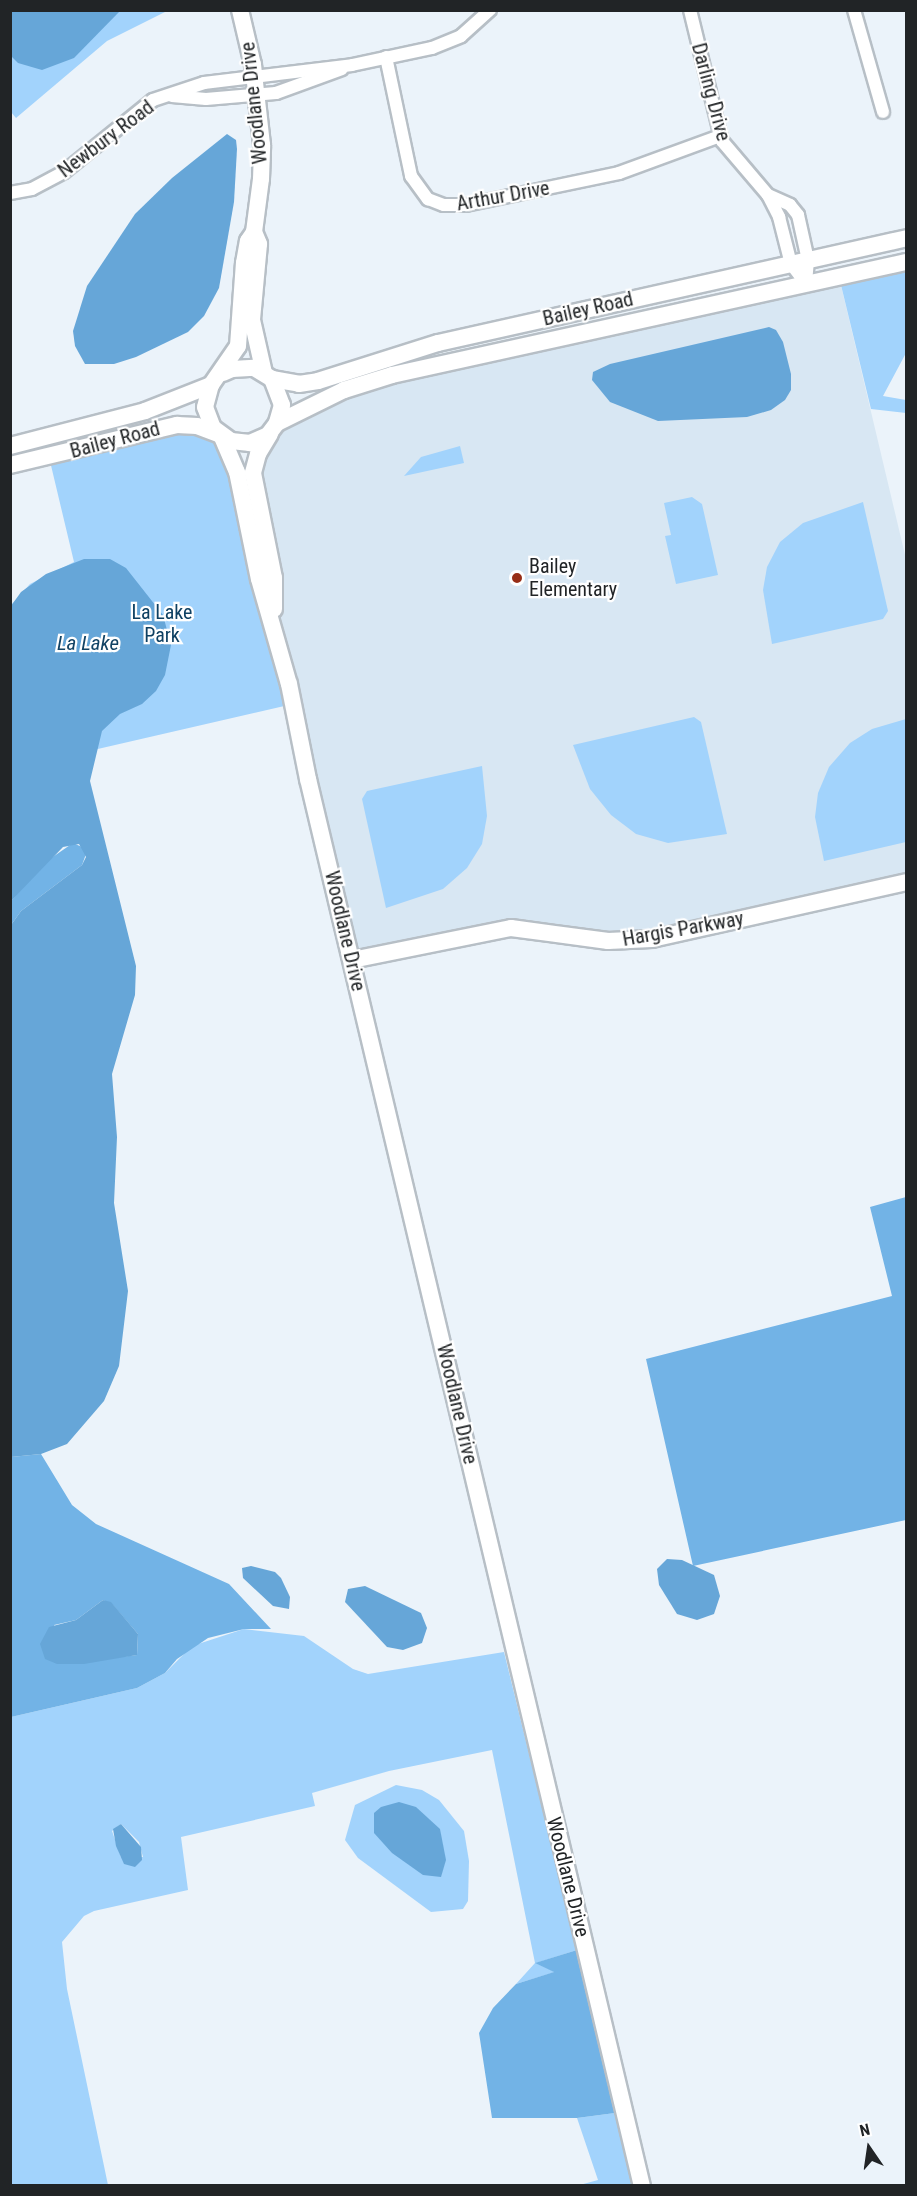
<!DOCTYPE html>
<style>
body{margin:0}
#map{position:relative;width:917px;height:2196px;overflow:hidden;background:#ebf3fa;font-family:"Roboto Condensed",sans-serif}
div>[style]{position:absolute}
.built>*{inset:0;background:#d8e7f3}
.green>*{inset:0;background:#a2d3fc}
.forest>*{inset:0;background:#72b3e6}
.water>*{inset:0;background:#66a6d8}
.roads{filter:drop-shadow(2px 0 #b7bfc6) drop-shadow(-2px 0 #b7bfc6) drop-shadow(0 2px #b7bfc6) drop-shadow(0 -2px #b7bfc6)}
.street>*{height:12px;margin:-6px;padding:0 6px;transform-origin:6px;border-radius:6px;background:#fff}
.secondary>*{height:16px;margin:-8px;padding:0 8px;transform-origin:8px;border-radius:8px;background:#fff}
.dots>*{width:16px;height:16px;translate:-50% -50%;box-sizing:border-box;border:3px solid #fff;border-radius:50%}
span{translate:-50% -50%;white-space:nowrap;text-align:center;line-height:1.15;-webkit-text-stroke:4.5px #fff;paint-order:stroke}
.street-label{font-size:20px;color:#212426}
.poi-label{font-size:20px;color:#212426}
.left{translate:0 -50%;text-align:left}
.park-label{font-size:20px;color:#0e4062}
.water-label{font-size:21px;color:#124365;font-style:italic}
.frame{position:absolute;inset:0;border:12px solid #212426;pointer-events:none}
.north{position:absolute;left:839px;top:2118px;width:60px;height:60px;-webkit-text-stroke:4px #fff;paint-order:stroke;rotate:347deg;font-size:16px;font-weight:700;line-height:24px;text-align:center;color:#212426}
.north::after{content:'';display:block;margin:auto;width:21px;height:27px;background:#212426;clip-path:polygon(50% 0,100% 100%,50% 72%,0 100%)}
</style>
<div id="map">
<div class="built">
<i style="clip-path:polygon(839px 277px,906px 559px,906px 882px,652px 939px,528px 928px,352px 960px,274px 622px,254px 464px,277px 423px,322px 400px)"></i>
</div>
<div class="green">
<i style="clip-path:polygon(10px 11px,167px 11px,107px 41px,16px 118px,11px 112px)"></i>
<i style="clip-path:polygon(906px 269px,906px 353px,883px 396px,906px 400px,906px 413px,871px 409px,841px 285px)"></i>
<i style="clip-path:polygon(168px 426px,218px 434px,293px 704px,11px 769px,10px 606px,30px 584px,74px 562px,49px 457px)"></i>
<i style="clip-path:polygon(460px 446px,464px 463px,404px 476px,421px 457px)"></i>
<i style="clip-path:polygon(692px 497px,702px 504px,718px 575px,676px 584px,665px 536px,671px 535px,664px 503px)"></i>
<i style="clip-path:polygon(863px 502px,888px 611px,883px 619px,772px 644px,763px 590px,767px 567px,780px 542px,803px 523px)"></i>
<i style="clip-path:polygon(694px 717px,701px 722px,727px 834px,668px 843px,636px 834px,611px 815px,590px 789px,573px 745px)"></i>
<i style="clip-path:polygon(906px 719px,906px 842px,824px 861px,815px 817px,818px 793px,829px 767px,850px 743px,872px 729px)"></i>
<i style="clip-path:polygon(482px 766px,487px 816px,482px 844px,467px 868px,443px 889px,386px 908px,362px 799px,367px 791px)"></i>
<i style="clip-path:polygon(evenodd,244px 1629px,304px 1636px,353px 1669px,368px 1674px,504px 1652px,577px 1950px,536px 1963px,555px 1972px,516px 1984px,535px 1963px,492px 1750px,389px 1771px,312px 1793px,315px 1806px,181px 1837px,188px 1890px,94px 1911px,84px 1916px,62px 1942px,67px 1989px,108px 2185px,11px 2185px,11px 1717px,137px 1688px,165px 1673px,192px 1646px,244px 1629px,121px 1824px,139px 1842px,143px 1857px,121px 1857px,112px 1831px,121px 1824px)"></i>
<i style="clip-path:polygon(396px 1785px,422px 1790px,439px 1800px,464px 1831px,469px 1861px,468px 1901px,463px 1909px,431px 1912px,358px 1858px,345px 1840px,355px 1805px)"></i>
<i style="clip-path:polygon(615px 2113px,632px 2185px,576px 2186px,598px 2180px,577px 2118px)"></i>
</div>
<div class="forest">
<i style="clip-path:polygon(73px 843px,82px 847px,86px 854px,82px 865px,21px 911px,11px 925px,11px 901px,44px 863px)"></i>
<i style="clip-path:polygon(906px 1197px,906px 1520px,693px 1566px,646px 1359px,892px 1296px,870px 1207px)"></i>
<i style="clip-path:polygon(evenodd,41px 1454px,72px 1505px,96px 1524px,229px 1584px,271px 1629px,244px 1629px,208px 1638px,177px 1659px,165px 1673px,137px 1688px,11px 1717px,11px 1457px,41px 1454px,103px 1600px,113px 1605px,138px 1634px,137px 1655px,71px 1663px,54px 1625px,76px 1620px,103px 1600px)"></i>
<i style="clip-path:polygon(577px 1950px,615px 2113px,577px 2118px,492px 2118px,479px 2033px,493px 2008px,516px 1984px,554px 1972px,535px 1963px)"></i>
</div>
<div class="water">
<i style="clip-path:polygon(11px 10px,120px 10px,120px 11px,74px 58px,42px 70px,18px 63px,12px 57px)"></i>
<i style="clip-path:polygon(227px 134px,236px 140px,237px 149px,234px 202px,219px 288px,204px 316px,188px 332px,136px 357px,114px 364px,85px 364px,75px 346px,73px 331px,87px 286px,135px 214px,172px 178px)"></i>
<i style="clip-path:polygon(769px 327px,776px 330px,783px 342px,791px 374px,791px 390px,785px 400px,771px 410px,747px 417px,658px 421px,610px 402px,592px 380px,593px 372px,610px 364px)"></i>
<i style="clip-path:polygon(84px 559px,110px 559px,126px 568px,163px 615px,171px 645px,165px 675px,156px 691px,142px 704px,120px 714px,102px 731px,90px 781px,136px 966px,135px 995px,112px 1074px,117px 1137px,114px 1203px,128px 1291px,119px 1366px,104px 1401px,67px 1444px,41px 1454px,11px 1457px,11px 925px,21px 911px,82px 865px,86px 857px,79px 844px,63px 847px,11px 901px,11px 606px,21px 592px,46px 574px)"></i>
<i style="clip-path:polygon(667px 1559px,682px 1560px,714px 1575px,720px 1596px,714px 1614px,697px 1620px,677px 1614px,659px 1585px,657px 1569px)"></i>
<i style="clip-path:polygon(251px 1566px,275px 1572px,281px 1578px,290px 1597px,289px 1609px,273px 1606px,243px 1578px,242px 1568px)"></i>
<i style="clip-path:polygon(365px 1586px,421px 1613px,427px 1628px,422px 1643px,403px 1650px,387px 1647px,345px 1602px,348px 1589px)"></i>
<i style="clip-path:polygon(103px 1600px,111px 1602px,138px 1634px,137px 1655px,84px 1664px,57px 1664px,45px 1659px,40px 1644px,49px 1627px,76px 1620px)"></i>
<i style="clip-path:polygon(399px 1802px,416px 1807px,440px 1829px,446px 1860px,441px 1877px,423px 1875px,392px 1853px,374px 1833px,374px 1813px,381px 1807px)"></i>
<i style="clip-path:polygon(121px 1824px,141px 1847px,142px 1860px,135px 1867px,124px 1864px,116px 1846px,113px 1829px)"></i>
</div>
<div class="roads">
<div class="street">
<i style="left:690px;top:10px;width:135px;rotate:76.3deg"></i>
<i style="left:722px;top:141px;width:71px;rotate:49.6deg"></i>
<i style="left:768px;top:195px;width:25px;rotate:63deg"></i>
<i style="left:779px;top:217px;width:49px;rotate:75.7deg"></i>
<i style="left:791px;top:264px;width:25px;rotate:53deg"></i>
<i style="left:854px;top:10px;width:106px;rotate:74.1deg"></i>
<i style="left:386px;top:57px;width:122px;rotate:78.1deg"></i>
<i style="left:411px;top:176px;width:29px;rotate:54deg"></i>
<i style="left:428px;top:199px;width:17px;rotate:21deg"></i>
<i style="left:444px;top:205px;width:22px"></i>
<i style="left:466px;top:205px;width:156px;rotate:-11.8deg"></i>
<i style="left:619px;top:173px;width:108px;rotate:-20.1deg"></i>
<i style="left:172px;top:96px;width:34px;rotate:5deg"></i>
<i style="left:206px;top:99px;width:70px;rotate:-4.9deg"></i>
<i style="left:276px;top:93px;width:70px;rotate:-20deg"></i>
<i style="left:10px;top:193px;width:22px;rotate:-10deg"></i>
<i style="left:32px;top:189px;width:36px;rotate:-28deg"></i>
<i style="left:64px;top:172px;width:114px;rotate:-39deg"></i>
<i style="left:153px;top:100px;width:54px;rotate:-18.4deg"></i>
<i style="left:204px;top:83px;width:149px;rotate:-6.9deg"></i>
<i style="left:352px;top:65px;width:82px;rotate:-12deg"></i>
<i style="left:432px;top:48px;width:31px;rotate:-22deg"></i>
<i style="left:461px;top:36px;width:39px;rotate:-42deg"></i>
<i style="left:768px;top:195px;width:24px;rotate:24deg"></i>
<i style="left:790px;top:205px;width:13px;rotate:51deg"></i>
<i style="left:798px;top:215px;width:46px;rotate:77.5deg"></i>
<i style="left:808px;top:260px;width:24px;rotate:95deg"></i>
</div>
<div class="secondary">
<i style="left:254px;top:232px;width:13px;rotate:67deg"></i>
<i style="left:259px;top:244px;width:76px;rotate:95.3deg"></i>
<i style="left:252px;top:320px;width:54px;rotate:77.2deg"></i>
<i style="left:223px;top:373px;width:10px;rotate:-24deg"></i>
<i style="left:232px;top:369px;width:22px;rotate:-3deg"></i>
<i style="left:254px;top:368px;width:21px;rotate:31deg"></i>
<i style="left:272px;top:379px;width:28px;rotate:69deg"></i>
<i style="left:282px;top:405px;width:19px;rotate:106deg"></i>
<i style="left:277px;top:423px;width:15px;rotate:127deg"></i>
<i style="left:268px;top:435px;width:20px;rotate:156deg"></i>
<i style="left:250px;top:443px;width:19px;rotate:-174deg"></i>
<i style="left:231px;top:441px;width:22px;rotate:-144deg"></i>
<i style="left:213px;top:428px;width:22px;rotate:-111deg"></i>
<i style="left:205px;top:407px;width:23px;rotate:-75deg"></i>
<i style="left:211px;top:385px;width:47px;rotate:-55.3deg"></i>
<i style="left:238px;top:346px;width:83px;rotate:-85.9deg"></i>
<i style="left:244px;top:263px;width:22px;rotate:-80deg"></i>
<i style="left:248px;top:241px;width:11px;rotate:-56deg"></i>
<i style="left:254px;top:232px;width:53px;rotate:-82.5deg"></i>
<i style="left:261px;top:179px;width:34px;rotate:-88deg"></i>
<i style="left:262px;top:145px;width:81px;rotate:-96.4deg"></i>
<i style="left:253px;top:65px;width:57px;rotate:-103.3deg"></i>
<i style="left:272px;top:379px;width:27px;rotate:10deg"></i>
<i style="left:299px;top:384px;width:19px;rotate:-9deg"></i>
<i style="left:318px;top:381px;width:126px;rotate:-17.6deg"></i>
<i style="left:438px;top:343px;width:480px;rotate:-12.6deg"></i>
<i style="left:277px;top:423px;width:75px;rotate:-26.2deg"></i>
<i style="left:344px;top:390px;width:50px;rotate:-17.4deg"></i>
<i style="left:392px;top:375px;width:526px;rotate:-12.4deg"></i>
<i style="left:270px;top:434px;width:23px;rotate:121deg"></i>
<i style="left:258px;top:454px;width:20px;rotate:105deg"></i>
<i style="left:253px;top:473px;width:107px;rotate:78.7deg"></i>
<i style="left:274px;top:578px;width:31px;rotate:90deg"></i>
<i style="left:222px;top:437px;width:38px;rotate:67deg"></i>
<i style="left:237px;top:472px;width:109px;rotate:78.4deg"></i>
<i style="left:259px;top:579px;width:109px;rotate:74.1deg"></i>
<i style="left:289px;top:684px;width:97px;rotate:78.7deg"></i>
<i style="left:308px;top:779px;width:1446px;rotate:76.65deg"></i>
<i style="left:10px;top:446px;width:139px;rotate:-14.5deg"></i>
<i style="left:145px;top:411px;width:71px;rotate:-21.5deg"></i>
<i style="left:10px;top:465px;width:172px;rotate:-13.5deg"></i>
<i style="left:177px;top:425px;width:20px;rotate:3deg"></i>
<i style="left:197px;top:426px;width:22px;rotate:21deg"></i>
<i style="left:352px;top:960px;width:162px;rotate:-11.4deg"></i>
<i style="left:511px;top:928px;width:98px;rotate:7.6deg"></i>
<i style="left:608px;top:941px;width:44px;rotate:-2.6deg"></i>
<i style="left:652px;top:939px;width:260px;rotate:-12.6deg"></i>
</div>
</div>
<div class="dots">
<i style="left:517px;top:578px;background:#972e17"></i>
</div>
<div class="street-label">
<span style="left:711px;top:92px;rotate:75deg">Darling Drive</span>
<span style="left:254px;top:103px;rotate:-96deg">Woodlane Drive</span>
<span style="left:106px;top:139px;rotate:-37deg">Newbury Road</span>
<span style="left:503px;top:196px;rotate:-10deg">Arthur Drive</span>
<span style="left:588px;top:309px;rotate:-13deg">Bailey Road</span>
<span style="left:115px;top:440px;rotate:-15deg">Bailey Road</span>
<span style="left:683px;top:929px;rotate:-10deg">Hargis Parkway</span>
<span style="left:345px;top:931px;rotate:77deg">Woodlane Drive</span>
<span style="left:457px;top:1404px;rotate:77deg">Woodlane Drive</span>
<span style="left:568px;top:1877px;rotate:76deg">Woodlane Drive</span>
</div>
<div class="poi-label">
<span class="left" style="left:529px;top:578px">Bailey<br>Elementary</span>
</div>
<div class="park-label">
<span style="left:162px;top:624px">La Lake<br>Park</span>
</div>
<div class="water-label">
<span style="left:88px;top:643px">La Lake</span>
</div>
<div class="frame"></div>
<div class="north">N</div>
</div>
